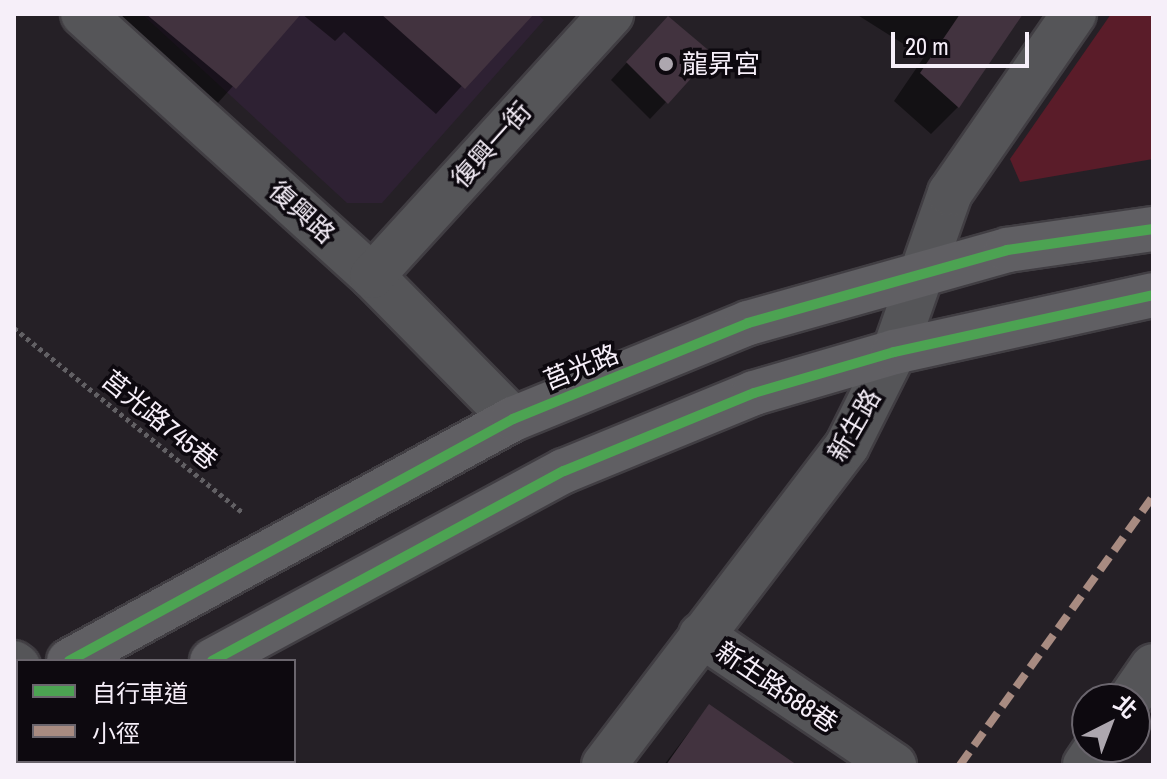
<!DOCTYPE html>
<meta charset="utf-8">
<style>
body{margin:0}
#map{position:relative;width:1167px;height:779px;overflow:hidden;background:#252026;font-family:"Archivo Narrow","Noto Sans TC",sans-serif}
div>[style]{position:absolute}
.built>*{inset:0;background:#2e2133}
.green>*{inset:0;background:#5a1c29}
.shadow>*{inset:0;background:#0007}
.building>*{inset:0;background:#42333f}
.path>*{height:5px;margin-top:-2.5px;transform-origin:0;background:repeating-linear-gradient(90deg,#626064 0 4px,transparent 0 8px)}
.roads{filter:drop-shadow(2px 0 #413e43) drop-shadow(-2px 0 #413e43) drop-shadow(0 2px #413e43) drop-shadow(0 -2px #413e43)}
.minor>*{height:44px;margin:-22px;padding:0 22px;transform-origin:22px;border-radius:22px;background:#555558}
.major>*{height:44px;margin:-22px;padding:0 22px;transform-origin:22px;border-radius:22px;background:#605f63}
.quiet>*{height:8px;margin-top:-4px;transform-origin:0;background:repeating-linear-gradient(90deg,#a88b81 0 16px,transparent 0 24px)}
.cycleway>*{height:10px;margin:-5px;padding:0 5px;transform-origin:5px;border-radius:5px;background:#4ca352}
.dots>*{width:22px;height:22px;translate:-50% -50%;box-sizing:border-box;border:4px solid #0d090f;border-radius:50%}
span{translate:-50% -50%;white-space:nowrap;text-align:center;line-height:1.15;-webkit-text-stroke:7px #0d090f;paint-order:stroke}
.poi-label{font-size:26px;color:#f6eff9}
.left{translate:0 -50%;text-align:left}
.street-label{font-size:26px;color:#f6eff9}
.frame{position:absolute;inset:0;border:16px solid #f6eff9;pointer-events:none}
.legend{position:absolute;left:16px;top:659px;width:280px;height:104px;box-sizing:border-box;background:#0d090f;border:2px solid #6a656d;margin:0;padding:10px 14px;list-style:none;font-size:24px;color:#f6eff9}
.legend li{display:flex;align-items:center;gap:16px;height:40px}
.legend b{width:40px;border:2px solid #6a656d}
.north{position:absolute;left:1071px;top:683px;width:80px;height:80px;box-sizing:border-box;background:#0d090f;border:2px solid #6a656d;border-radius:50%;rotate:42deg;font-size:22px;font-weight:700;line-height:32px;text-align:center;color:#f6eff9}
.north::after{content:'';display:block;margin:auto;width:28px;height:36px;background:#ada7af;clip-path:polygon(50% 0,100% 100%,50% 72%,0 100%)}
.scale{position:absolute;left:891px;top:32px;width:138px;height:36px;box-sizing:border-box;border:4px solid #f6eff9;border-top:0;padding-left:10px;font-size:24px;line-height:28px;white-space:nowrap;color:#f6eff9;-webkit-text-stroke:6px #0d090f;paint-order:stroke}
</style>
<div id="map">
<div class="built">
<i style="clip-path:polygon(142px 14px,537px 14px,544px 20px,382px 203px,347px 203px)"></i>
</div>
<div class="green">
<i style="clip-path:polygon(1111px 14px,1153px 14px,1153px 159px,1020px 182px,1010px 159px)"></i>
</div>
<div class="shadow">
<i style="clip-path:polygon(120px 14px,298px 14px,207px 115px,106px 30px)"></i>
<i style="clip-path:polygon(302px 14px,528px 14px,436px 114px,344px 32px,335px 41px)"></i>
<i style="clip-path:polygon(856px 14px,1021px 14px,958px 107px,931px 134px,894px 101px,924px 57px)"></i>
<i style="clip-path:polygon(652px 35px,666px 102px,650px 119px,611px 80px)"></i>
<i style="clip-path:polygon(709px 706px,775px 765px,664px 765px)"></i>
</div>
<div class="building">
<i style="clip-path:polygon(146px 14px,301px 14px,236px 89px)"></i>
<i style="clip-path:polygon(381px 14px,534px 14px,465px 89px)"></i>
<i style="clip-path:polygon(960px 14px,1023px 14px,959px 108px,920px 73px)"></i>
<i style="clip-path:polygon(668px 16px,713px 54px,668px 104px,626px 62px)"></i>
<i style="clip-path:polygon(709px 704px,797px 765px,666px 765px)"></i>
</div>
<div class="path">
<i style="left:14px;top:328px;width:294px;rotate:38.9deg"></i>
</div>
<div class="roads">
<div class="minor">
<i style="left:83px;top:14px;width:390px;rotate:42.2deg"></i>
<i style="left:372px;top:276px;width:201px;rotate:45.4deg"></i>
<i style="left:372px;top:276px;width:355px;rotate:-47.6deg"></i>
<i style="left:701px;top:635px;width:233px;rotate:34deg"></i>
<i style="left:14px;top:663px;width:5px;rotate:37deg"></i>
<i style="left:1130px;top:699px;width:40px;rotate:-55.1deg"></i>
<i style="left:604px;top:765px;width:401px;rotate:-52.7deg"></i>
<i style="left:847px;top:446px;width:105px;rotate:-63.4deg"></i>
<i style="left:894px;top:352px;width:169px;rotate:-70.6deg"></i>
<i style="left:950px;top:193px;width:218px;rotate:-55.3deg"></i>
<i style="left:1085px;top:765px;width:22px;rotate:-56deg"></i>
</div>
<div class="major">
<i style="left:69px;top:661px;width:506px;rotate:-28.59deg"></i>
<i style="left:513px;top:419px;width:254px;rotate:-22.2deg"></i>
<i style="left:748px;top:323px;width:269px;rotate:-15.7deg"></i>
<i style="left:1007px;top:250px;width:148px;rotate:-8.2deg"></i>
<i style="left:212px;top:661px;width:400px;rotate:-28.4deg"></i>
<i style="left:564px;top:471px;width:205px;rotate:-22.3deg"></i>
<i style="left:754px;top:393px;width:146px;rotate:-16.3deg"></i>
<i style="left:894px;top:352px;width:265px;rotate:-12.4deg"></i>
<i style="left:14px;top:691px;width:4px;rotate:-27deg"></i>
<i style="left:25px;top:765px;width:8px;rotate:-30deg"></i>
</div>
</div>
<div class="quiet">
<i style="left:960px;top:765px;width:331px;rotate:-54.3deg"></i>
</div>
<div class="cycleway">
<i style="left:69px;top:661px;width:506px;rotate:-28.59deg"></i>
<i style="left:513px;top:419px;width:254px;rotate:-22.2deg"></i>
<i style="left:748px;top:323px;width:269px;rotate:-15.7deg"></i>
<i style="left:1007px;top:250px;width:148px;rotate:-8.2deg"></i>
<i style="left:212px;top:661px;width:400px;rotate:-28.4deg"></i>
<i style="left:564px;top:471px;width:205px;rotate:-22.3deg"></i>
<i style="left:754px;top:393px;width:146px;rotate:-16.3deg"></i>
<i style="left:894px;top:352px;width:265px;rotate:-12.4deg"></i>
</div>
<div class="dots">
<i style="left:666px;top:64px;background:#ada7af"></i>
</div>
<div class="poi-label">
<span class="left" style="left:682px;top:64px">龍昇宮</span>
</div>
<div class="street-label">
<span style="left:491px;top:145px;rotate:-48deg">復興一街</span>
<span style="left:302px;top:212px;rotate:42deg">復興路</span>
<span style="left:581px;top:367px;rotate:-22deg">莒光路</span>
<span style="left:160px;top:420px;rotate:39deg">莒光路745巷</span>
<span style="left:854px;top:425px;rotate:-60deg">新生路</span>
<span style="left:777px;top:687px;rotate:34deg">新生路588巷</span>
</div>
<div class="frame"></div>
<ul class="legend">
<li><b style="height:10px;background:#4ca352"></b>自行車道</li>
<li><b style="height:10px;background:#a88b81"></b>小徑</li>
</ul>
<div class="north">北</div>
<div class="scale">20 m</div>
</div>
